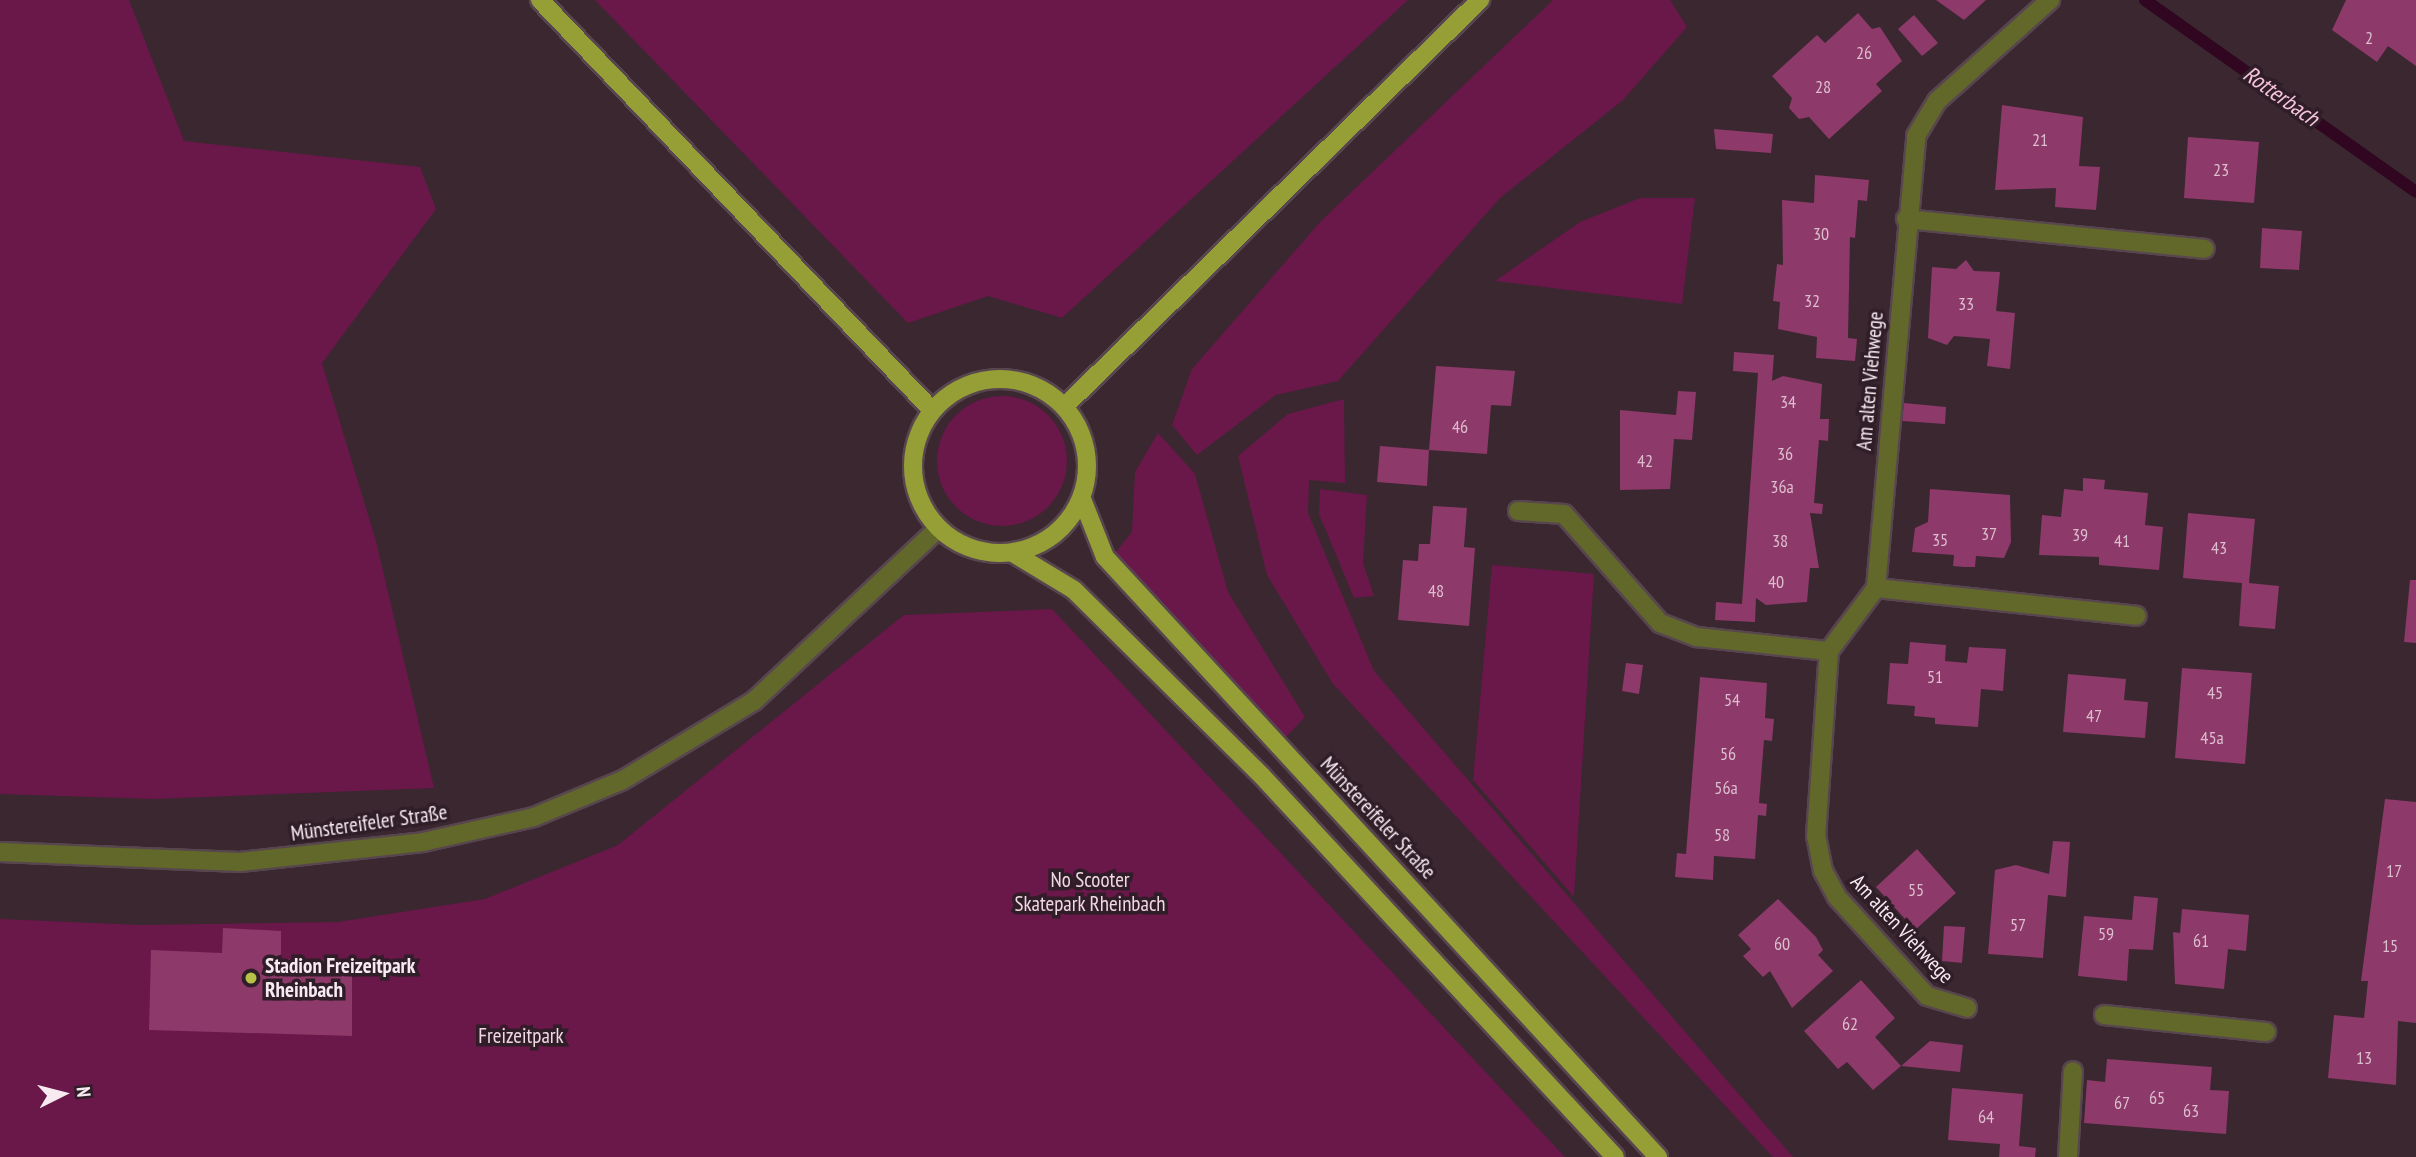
<!DOCTYPE html>
<meta charset="utf-8">
<style>
body{margin:0}
#map{position:relative;width:2416px;height:1157px;overflow:hidden;background:#3a2730;font-family:"PT Sans Narrow",sans-serif}
div>[style]{position:absolute}
.green>*{inset:0;background:#6a174a}
.round{border-radius:50%}
.stream>*{height:12px;margin:-6px;padding:0 6px;transform-origin:6px;border-radius:6px;background:#310620}
.building>*{inset:0;background:#8d3969}
.roads{filter:drop-shadow(2px 0 #58464f) drop-shadow(-2px 0 #58464f) drop-shadow(0 2px #58464f) drop-shadow(0 -2px #58464f)}
.minor>*{height:18px;margin:-9px;padding:0 9px;transform-origin:9px;border-radius:9px;background:#62682a}
.major>*{height:18px;margin:-9px;padding:0 9px;transform-origin:9px;border-radius:9px;background:#969f36}
.major>.ring{margin:-9px;padding:0;box-sizing:content-box;background:none;border:18px solid #969f36;border-radius:50%}
.dots>*{width:19px;height:19px;translate:-50% -50%;box-sizing:border-box;border:4px solid #2f1d27;border-radius:50%}
span{translate:-50% -50%;white-space:nowrap;text-align:center;line-height:1.15;-webkit-text-stroke:7px #2f1d27;paint-order:stroke}
.number-label{font-size:18px;color:#dcbece}
.number-label span{-webkit-text-stroke-width:0}
.street-label{font-size:21px;color:#f7eaf0}
.park-label{font-size:21px;color:#f0d7e3}
.poi-label{font-size:21px;color:#f7eaf0;font-weight:700}
.left{translate:0 -50%;text-align:left}
.water-label{font-size:23px;color:#f5c4dc;font-style:italic}
.north{position:absolute;left:28px;top:1059px;width:70px;height:70px;-webkit-text-stroke:5px #2f1d27;paint-order:stroke;rotate:84deg;font-size:19px;font-weight:700;line-height:28px;text-align:center;color:#f7eaf0}
.north::after{content:'';display:block;margin:auto;width:24px;height:32px;background:#f7eaf0;clip-path:polygon(50% 0,100% 100%,50% 72%,0 100%)}
</style>
<div id="map">
<div class="green">
<i style="clip-path:polygon(0 0,129px 0,184px 141px,420px 167px,436px 209px,322px 363px,376px 541px,434px 788px,155px 799px,0 794px)"></i>
<i style="clip-path:polygon(595px 0,1408px 0,1062px 318px,988px 296px,908px 323px)"></i>
<i style="clip-path:polygon(1553px 0,1670px 0,1687px 27px,1623px 100px,1500px 198px,1338px 381px,1276px 395px,1197px 455px,1172px 425px,1192px 369px,1321px 221px)"></i>
<i style="clip-path:polygon(1640px 198px,1695px 198px,1682px 304px,1495px 281px,1580px 222px)"></i>
<i class="round" style="left:937px;top:396px;width:130px;height:130px"></i>
<i style="clip-path:polygon(1344px 399px,1345px 483px,1309px 480px,1308px 513px,1374px 671px,1793px 1157px,1773px 1157px,1333px 684px,1267px 575px,1238px 456px,1288px 414px)"></i>
<i style="clip-path:polygon(1158px 433px,1195px 474px,1228px 592px,1305px 717px,1286px 737px,1112px 557px,1132px 532px,1135px 472px)"></i>
<i style="clip-path:polygon(1320px 489px,1367px 495px,1363px 563px,1374px 596px,1354px 598px,1319px 514px)"></i>
<i style="clip-path:polygon(1492px 565px,1594px 574px,1574px 897px,1473px 780px)"></i>
<i style="clip-path:polygon(1052px 609px,1565px 1157px,0 1157px,0 919px,141px 925px,338px 922px,485px 899px,618px 845px,904px 615px)"></i>
</div>
<div class="stream">
<i style="left:2145px;top:0;width:332px;rotate:35.3deg"></i>
</div>
<div class="building">
<i style="clip-path:polygon(1936px 0,1986px 0,1964px 20px)"></i>
<i style="clip-path:polygon(2346px 0,2416px 0,2416px 66px,2388px 46px,2377px 62px,2332px 30px)"></i>
<i style="clip-path:polygon(1858px 13px,1872px 29px,1880px 27px,1902px 61px,1876px 84px,1882px 91px,1829px 139px,1809px 117px,1799px 119px,1789px 108px,1792px 98px,1772px 76px,1817px 35px,1825px 43px)"></i>
<i style="clip-path:polygon(1914px 15px,1938px 43px,1922px 56px,1898px 29px)"></i>
<i style="clip-path:polygon(2002px 105px,2083px 117px,2079px 166px,2100px 167px,2096px 210px,2055px 207px,2056px 188px,1995px 190px)"></i>
<i style="clip-path:polygon(1714px 129px,1773px 134px,1771px 153px,1716px 149px)"></i>
<i style="clip-path:polygon(2188px 137px,2259px 142px,2254px 203px,2184px 198px)"></i>
<i style="clip-path:polygon(1815px 175px,1869px 180px,1867px 201px,1858px 200px,1855px 238px,1850px 237px,1848px 338px,1857px 339px,1855px 361px,1816px 358px,1817px 337px,1778px 329px,1780px 302px,1773px 301px,1777px 264px,1783px 265px,1782px 200px,1814px 203px)"></i>
<i style="clip-path:polygon(2262px 228px,2302px 231px,2299px 270px,2260px 268px)"></i>
<i style="clip-path:polygon(1966px 260px,1974px 271px,2000px 272px,1996px 311px,2015px 313px,2010px 369px,1987px 366px,1990px 339px,1954px 336px,1947px 345px,1928px 338px,1932px 267px,1956px 269px)"></i>
<i style="clip-path:polygon(1734px 352px,1774px 355px,1772px 381px,1783px 376px,1822px 384px,1820px 419px,1829px 419px,1828px 441px,1819px 440px,1814px 503px,1823px 504px,1822px 514px,1810px 513px,1819px 568px,1810px 568px,1807px 602px,1766px 605px,1756px 598px,1755px 622px,1715px 620px,1716px 602px,1742px 604px,1758px 373px,1733px 371px)"></i>
<i style="clip-path:polygon(1436px 366px,1515px 371px,1511px 406px,1491px 405px,1487px 454px,1429px 450px)"></i>
<i style="clip-path:polygon(1678px 391px,1696px 392px,1692px 440px,1674px 439px,1670px 489px,1620px 490px,1620px 410px,1676px 415px)"></i>
<i style="clip-path:polygon(1904px 403px,1946px 407px,1945px 424px,1902px 421px)"></i>
<i style="clip-path:polygon(1380px 446px,1429px 450px,1427px 486px,1377px 482px)"></i>
<i style="clip-path:polygon(2083px 478px,2105px 480px,2104px 489px,2148px 493px,2145px 525px,2163px 527px,2159px 570px,2099px 565px,2099px 557px,2039px 555px,2042px 515px,2061px 517px,2064px 489px,2083px 491px)"></i>
<i style="clip-path:polygon(1930px 489px,2010px 495px,2011px 542px,2004px 558px,1976px 556px,1975px 567px,1964px 567px,1953px 566px,1954px 555px,1912px 552px,1915px 528px,1928px 522px)"></i>
<i style="clip-path:polygon(1433px 506px,1467px 508px,1464px 547px,1475px 548px,1469px 626px,1398px 620px,1403px 560px,1418px 561px,1419px 544px,1430px 544px)"></i>
<i style="clip-path:polygon(2188px 513px,2255px 519px,2249px 583px,2279px 586px,2275px 629px,2239px 626px,2242px 583px,2183px 578px)"></i>
<i style="clip-path:polygon(2410px 580px,2416px 580px,2416px 643px,2404px 642px)"></i>
<i style="clip-path:polygon(1910px 642px,1946px 645px,1945px 661px,1967px 663px,1969px 647px,2006px 649px,2003px 691px,1981px 689px,1978px 727px,1935px 724px,1935px 718px,1914px 716px,1915px 706px,1887px 704px,1890px 663px,1908px 664px)"></i>
<i style="clip-path:polygon(1626px 663px,1643px 665px,1639px 694px,1622px 691px)"></i>
<i style="clip-path:polygon(2182px 668px,2252px 673px,2245px 764px,2175px 758px)"></i>
<i style="clip-path:polygon(2068px 674px,2126px 679px,2124px 700px,2148px 702px,2145px 738px,2063px 732px)"></i>
<i style="clip-path:polygon(1700px 677px,1767px 683px,1765px 718px,1774px 719px,1772px 741px,1764px 740px,1759px 803px,1767px 804px,1766px 816px,1758px 815px,1755px 859px,1714px 856px,1713px 880px,1675px 877px,1677px 853px,1686px 854px)"></i>
<i style="clip-path:polygon(2385px 799px,2416px 802px,2416px 1023px,2398px 1021px,2396px 1085px,2328px 1078px,2334px 1015px,2364px 1018px,2368px 981px,2361px 981px)"></i>
<i style="clip-path:polygon(2053px 841px,2070px 842px,2066px 897px,2048px 895px,2043px 958px,1988px 954px,1995px 870px,2016px 865px,2049px 874px)"></i>
<i style="clip-path:polygon(1917px 849px,1956px 893px,1915px 930px,1876px 887px)"></i>
<i style="clip-path:polygon(2134px 896px,2158px 898px,2153px 950px,2129px 949px,2127px 981px,2078px 976px,2084px 916px,2132px 920px)"></i>
<i style="clip-path:polygon(1778px 899px,1816px 937px,1823px 950px,1818px 955px,1833px 971px,1792px 1008px,1770px 971px,1763px 977px,1743px 956px,1751px 949px,1738px 935px)"></i>
<i style="clip-path:polygon(2182px 909px,2249px 915px,2246px 951px,2228px 949px,2224px 989px,2175px 984px,2173px 932px,2180px 933px)"></i>
<i style="clip-path:polygon(1944px 926px,1965px 927px,1962px 963px,1942px 961px)"></i>
<i style="clip-path:polygon(223px 928px,281px 931px,281px 959px,352px 960px,352px 1036px,149px 1030px,151px 950px,222px 953px)"></i>
<i style="clip-path:polygon(1861px 980px,1895px 1018px,1875px 1037px,1901px 1066px,1873px 1090px,1847px 1062px,1838px 1069px,1804px 1031px)"></i>
<i style="clip-path:polygon(1930px 1041px,1963px 1045px,1960px 1072px,1901px 1066px)"></i>
<i style="clip-path:polygon(2107px 1059px,2212px 1067px,2210px 1090px,2229px 1091px,2226px 1134px,2084px 1123px,2087px 1080px,2105px 1082px)"></i>
<i style="clip-path:polygon(1952px 1088px,2023px 1094px,2019px 1146px,2036px 1148px,2035px 1157px,1999px 1157px,2000px 1144px,1948px 1140px)"></i>
</div>
<div class="roads">
<div class="minor">
<i style="left:1906px;top:219px;width:300px;rotate:5.7deg"></i>
<i style="left:1518px;top:511px;width:46px;rotate:3.7deg"></i>
<i style="left:1564px;top:514px;width:145px;rotate:48.6deg"></i>
<i style="left:1660px;top:623px;width:40px;rotate:21deg"></i>
<i style="left:1697px;top:637px;width:133px;rotate:6.1deg"></i>
<i style="left:1876px;top:588px;width:262px;rotate:6.1deg"></i>
<i style="left:0;top:852px;width:240px;rotate:2.4deg"></i>
<i style="left:240px;top:862px;width:184px;rotate:-6.2deg"></i>
<i style="left:423px;top:842px;width:114px;rotate:-12.7deg"></i>
<i style="left:534px;top:817px;width:96px;rotate:-22.6deg"></i>
<i style="left:623px;top:780px;width:153px;rotate:-31.1deg"></i>
<i style="left:754px;top:701px;width:252px;rotate:-43.1deg"></i>
<i style="left:1967px;top:1008px;width:42px;rotate:-163.3deg"></i>
<i style="left:1927px;top:996px;width:134px;rotate:-132.3deg"></i>
<i style="left:1837px;top:897px;width:30px;rotate:-118deg"></i>
<i style="left:1823px;top:871px;width:36px;rotate:-101deg"></i>
<i style="left:1816px;top:836px;width:185px;rotate:-86deg"></i>
<i style="left:1829px;top:651px;width:79px;rotate:-53.3deg"></i>
<i style="left:1876px;top:588px;width:454px;rotate:-84.9deg"></i>
<i style="left:1916px;top:136px;width:41px;rotate:-59deg"></i>
<i style="left:1937px;top:101px;width:152px;rotate:-41.8deg"></i>
<i style="left:2104px;top:1015px;width:163px;rotate:6deg"></i>
<i style="left:2068px;top:1157px;width:86px;rotate:-86.7deg"></i>
</div>
<div class="major">
<i style="left:540px;top:0;width:564px;rotate:46.29deg"></i>
<i class="ring" style="left:913px;top:379px;width:156px;height:156px"></i>
<i style="left:1065px;top:406px;width:581px;rotate:-44.37deg"></i>
<i style="left:1082px;top:499px;width:62px;rotate:68.4deg"></i>
<i style="left:1105px;top:557px;width:816px;rotate:47.33deg"></i>
<i style="left:1013px;top:553px;width:71px;rotate:31.2deg"></i>
<i style="left:1074px;top:590px;width:264px;rotate:44.7deg"></i>
<i style="left:1262px;top:776px;width:519px;rotate:47.18deg"></i>
</div>
</div>
<div class="dots">
<i style="left:251px;top:978px;background:#b7c148"></i>
</div>
<div class="number-label">
<span style="left:2369px;top:38px">2</span>
<span style="left:1864px;top:53px">26</span>
<span style="left:1823px;top:87px">28</span>
<span style="left:2040px;top:140px">21</span>
<span style="left:2221px;top:170px">23</span>
<span style="left:1821px;top:234px">30</span>
<span style="left:1812px;top:301px">32</span>
<span style="left:1966px;top:304px">33</span>
<span style="left:1788px;top:402px">34</span>
<span style="left:1460px;top:427px">46</span>
<span style="left:1785px;top:454px">36</span>
<span style="left:1645px;top:461px">42</span>
<span style="left:1782px;top:487px">36a</span>
<span style="left:1989px;top:534px">37</span>
<span style="left:2080px;top:535px">39</span>
<span style="left:1940px;top:540px">35</span>
<span style="left:1780px;top:541px">38</span>
<span style="left:2122px;top:541px">41</span>
<span style="left:2219px;top:548px">43</span>
<span style="left:1776px;top:582px">40</span>
<span style="left:1436px;top:591px">48</span>
<span style="left:1935px;top:677px">51</span>
<span style="left:2215px;top:693px">45</span>
<span style="left:1732px;top:700px">54</span>
<span style="left:2094px;top:716px">47</span>
<span style="left:2212px;top:738px">45a</span>
<span style="left:1728px;top:754px">56</span>
<span style="left:1726px;top:788px">56a</span>
<span style="left:1722px;top:835px">58</span>
<span style="left:2394px;top:871px">17</span>
<span style="left:1916px;top:890px">55</span>
<span style="left:2018px;top:925px">57</span>
<span style="left:2106px;top:934px">59</span>
<span style="left:2201px;top:941px">61</span>
<span style="left:1782px;top:944px">60</span>
<span style="left:2390px;top:946px">15</span>
<span style="left:1850px;top:1024px">62</span>
<span style="left:2364px;top:1058px">13</span>
<span style="left:2157px;top:1098px">65</span>
<span style="left:2122px;top:1103px">67</span>
<span style="left:2191px;top:1111px">63</span>
<span style="left:1986px;top:1117px">64</span>
</div>
<div class="street-label">
<span style="left:1870px;top:381px;rotate:-85deg">Am alten Viehwege</span>
<span style="left:1378px;top:818px;rotate:47deg">Münstereifeler Straße</span>
<span style="left:369px;top:823px;rotate:-8deg">Münstereifeler Straße</span>
<span style="left:1902px;top:929px;rotate:47deg">Am alten Viehwege</span>
</div>
<div class="park-label">
<span style="left:1090px;top:892px">No Scooter<br>Skatepark Rheinbach</span>
<span style="left:521px;top:1036px">Freizeitpark</span>
</div>
<div class="poi-label">
<span class="left" style="left:265px;top:978px">Stadion Freizeitpark<br>Rheinbach</span>
</div>
<div class="water-label">
<span style="left:2281px;top:96px;rotate:35deg">Rotterbach</span>
</div>
<div class="north">N</div>
</div>
